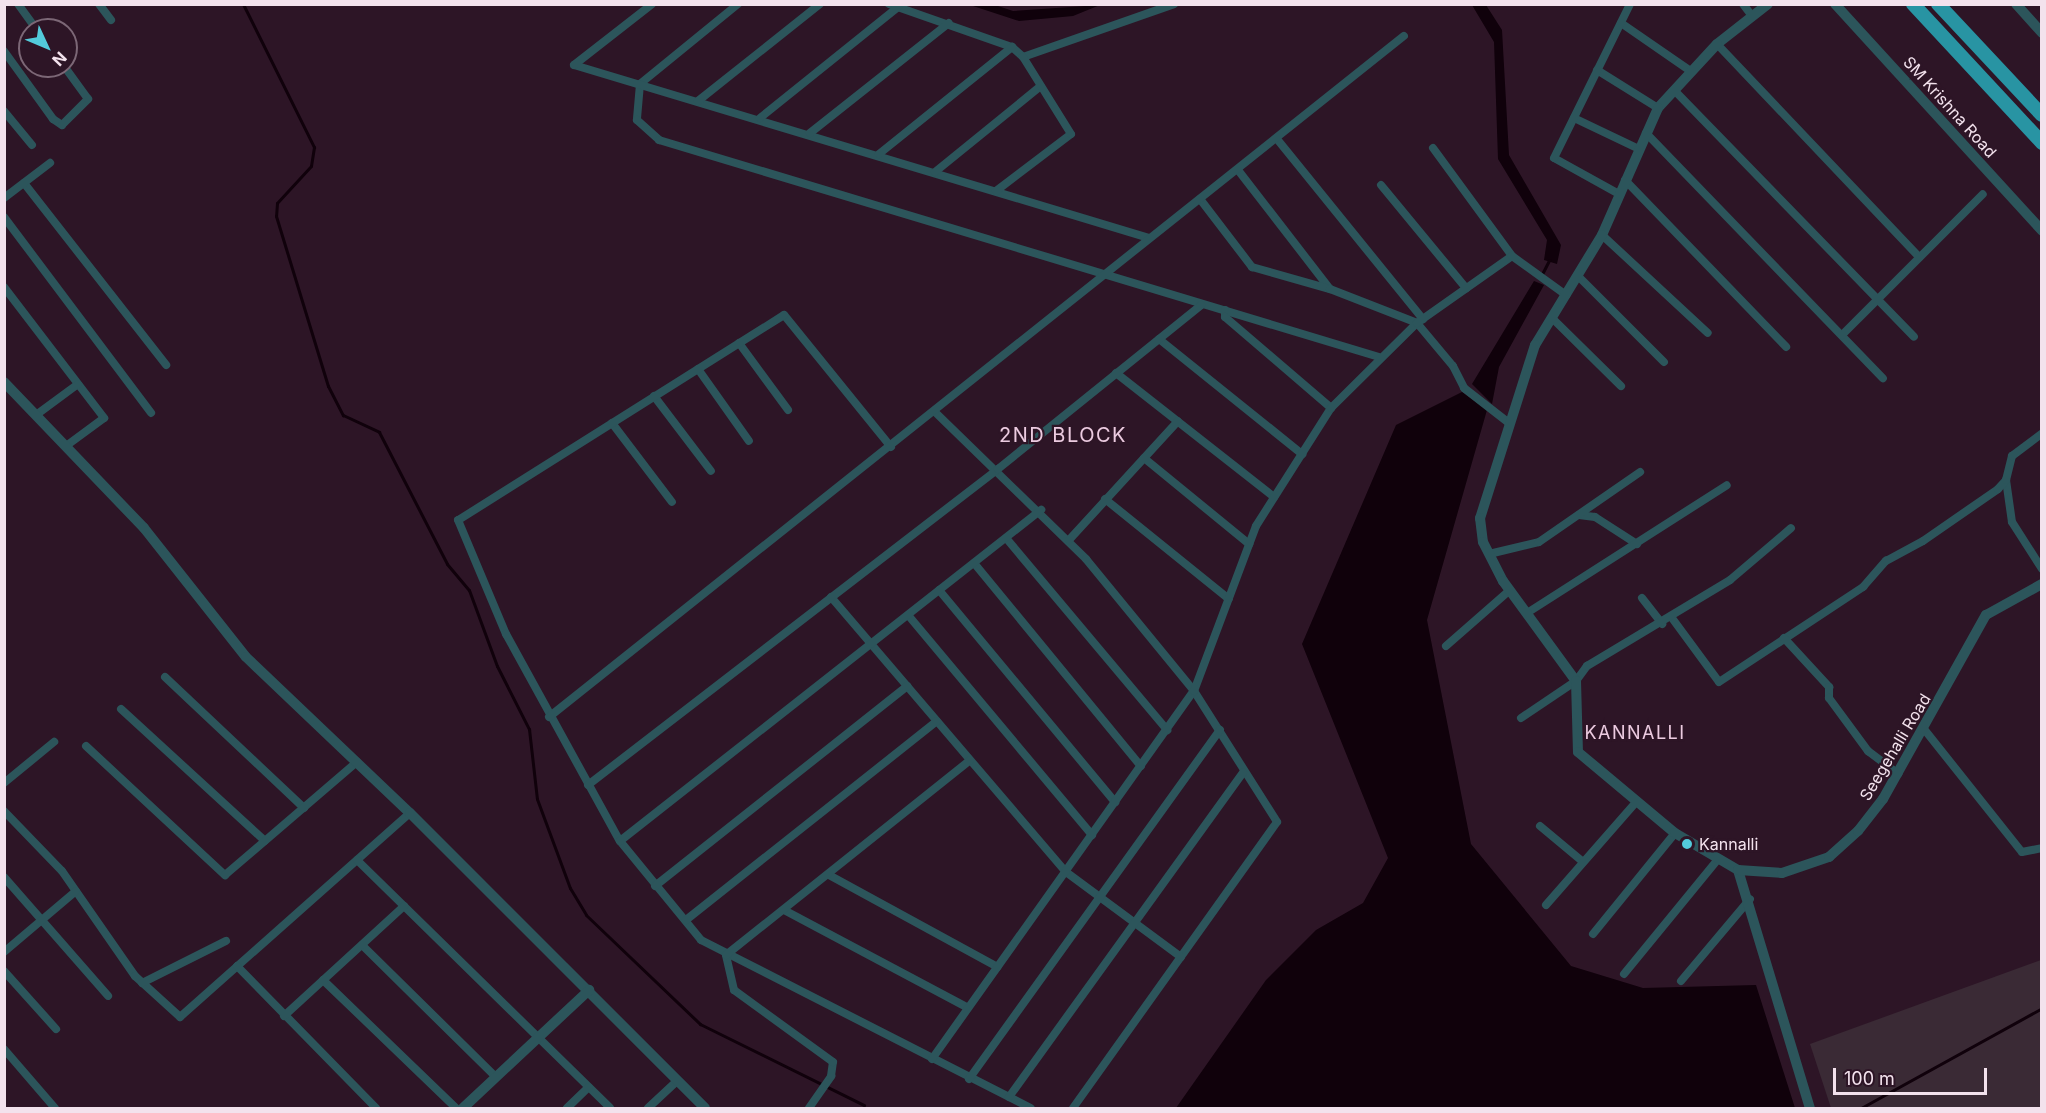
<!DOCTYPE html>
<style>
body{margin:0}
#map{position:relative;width:2046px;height:1113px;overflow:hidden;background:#2d1526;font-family:Inter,sans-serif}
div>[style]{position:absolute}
.green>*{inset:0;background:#3a2a35}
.water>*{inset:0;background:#10010b}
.stream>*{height:3px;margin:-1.5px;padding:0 1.5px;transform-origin:1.5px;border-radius:1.5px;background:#10010b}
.minor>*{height:8px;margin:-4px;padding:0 4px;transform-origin:4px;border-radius:4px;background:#2c555b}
.tertiary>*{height:10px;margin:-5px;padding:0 5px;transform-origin:5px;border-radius:5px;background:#2c555b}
.trunk>*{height:14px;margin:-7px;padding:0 7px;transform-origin:7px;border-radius:7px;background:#2894a3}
.dots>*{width:16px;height:16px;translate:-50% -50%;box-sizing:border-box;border:3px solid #2d1526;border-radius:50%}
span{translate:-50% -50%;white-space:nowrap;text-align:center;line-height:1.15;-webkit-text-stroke:4.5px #2d1526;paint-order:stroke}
.street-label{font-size:16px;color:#f3e2ed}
.poi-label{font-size:16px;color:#f3e2ed}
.left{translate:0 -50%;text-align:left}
.neighbourhood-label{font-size:18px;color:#eccbe0;letter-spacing:1.5px}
.quarter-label{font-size:20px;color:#eccbe0;letter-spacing:1.5px}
.frame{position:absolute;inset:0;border:6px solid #f3e2ed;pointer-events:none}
.north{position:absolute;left:18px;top:18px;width:60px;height:60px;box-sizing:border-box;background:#2d1526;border:2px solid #7c6776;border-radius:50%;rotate:134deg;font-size:16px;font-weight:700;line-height:24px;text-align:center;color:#f3e2ed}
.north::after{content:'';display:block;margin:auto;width:21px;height:27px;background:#53cbdb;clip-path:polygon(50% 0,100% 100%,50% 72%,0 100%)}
.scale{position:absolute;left:1833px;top:1068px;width:154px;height:27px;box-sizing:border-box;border:3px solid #f3e2ed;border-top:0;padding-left:8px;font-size:18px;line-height:21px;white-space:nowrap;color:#f3e2ed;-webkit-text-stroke:4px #2d1526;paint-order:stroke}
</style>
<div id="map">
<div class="green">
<i style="clip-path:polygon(2041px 960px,2041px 1108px,1831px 1108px,1810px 1044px)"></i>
</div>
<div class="water">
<i style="clip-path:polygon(970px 5px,995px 5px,1013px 11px,1100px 5px,1073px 16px,1019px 21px)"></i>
<i style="clip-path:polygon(1472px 5px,1486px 5px,1502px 30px,1509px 155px,1561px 245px,1557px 264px,1544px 260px,1547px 240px,1498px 159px,1494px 42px)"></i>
<i style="clip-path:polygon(1534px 281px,1544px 285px,1499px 367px,1492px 404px,1472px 384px)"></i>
<i style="clip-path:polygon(1462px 392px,1487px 410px,1427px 620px,1471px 844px,1571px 966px,1643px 988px,1756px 985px,1795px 1108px,1176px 1108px,1266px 980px,1316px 930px,1363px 903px,1388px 858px,1302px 644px,1396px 425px)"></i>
</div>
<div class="stream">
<i style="left:243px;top:4px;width:160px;rotate:63.6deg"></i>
<i style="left:314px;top:147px;width:19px;rotate:99deg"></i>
<i style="left:311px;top:166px;width:50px;rotate:132.6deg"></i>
<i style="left:277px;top:203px;width:13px;rotate:94deg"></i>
<i style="left:276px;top:216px;width:178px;rotate:73deg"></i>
<i style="left:328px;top:386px;width:33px;rotate:63deg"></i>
<i style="left:343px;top:415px;width:40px;rotate:25deg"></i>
<i style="left:379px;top:432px;width:148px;rotate:62.7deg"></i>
<i style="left:447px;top:564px;width:34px;rotate:50deg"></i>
<i style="left:469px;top:590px;width:81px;rotate:69.8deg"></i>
<i style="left:497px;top:666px;width:71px;rotate:63.1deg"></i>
<i style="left:529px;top:729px;width:70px;rotate:83.5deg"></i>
<i style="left:537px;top:799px;width:95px;rotate:69.7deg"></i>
<i style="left:570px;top:888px;width:31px;rotate:59deg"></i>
<i style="left:586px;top:915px;width:158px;rotate:43.7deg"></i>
<i style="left:700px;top:1024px;width:183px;rotate:26.3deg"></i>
<i style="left:1541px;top:276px;width:18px;rotate:-63deg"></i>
<i style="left:1861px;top:1108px;width:207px;rotate:-28.9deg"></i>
</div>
<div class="minor">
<i style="left:18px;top:4px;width:32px;rotate:54deg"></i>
<i style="left:99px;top:4px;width:20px;rotate:53deg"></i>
<i style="left:738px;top:4px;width:127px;rotate:140.8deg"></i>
<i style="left:640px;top:84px;width:36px;rotate:95deg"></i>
<i style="left:637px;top:120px;width:30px;rotate:42deg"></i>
<i style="left:659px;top:140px;width:752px;rotate:16.77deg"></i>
<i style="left:889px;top:4px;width:130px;rotate:19.3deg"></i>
<i style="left:1012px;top:47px;width:15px;rotate:42deg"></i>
<i style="left:1023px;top:57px;width:160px;rotate:-19.3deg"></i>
<i style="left:1743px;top:4px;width:15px;rotate:53deg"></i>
<i style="left:1621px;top:23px;width:86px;rotate:34.6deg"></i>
<i style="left:1717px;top:44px;width:294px;rotate:46.5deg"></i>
<i style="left:4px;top:51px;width:84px;rotate:54.2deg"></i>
<i style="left:53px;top:119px;width:11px;rotate:34deg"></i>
<i style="left:62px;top:125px;width:37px;rotate:-45deg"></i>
<i style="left:88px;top:99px;width:41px;rotate:-126deg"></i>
<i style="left:574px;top:65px;width:600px;rotate:16.74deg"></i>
<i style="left:574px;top:65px;width:99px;rotate:-38deg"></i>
<i style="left:1597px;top:70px;width:72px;rotate:31.9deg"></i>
<i style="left:1674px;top:90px;width:344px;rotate:45.8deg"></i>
<i style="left:698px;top:101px;width:156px;rotate:-38.5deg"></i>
<i style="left:4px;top:111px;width:44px;rotate:50.5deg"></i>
<i style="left:760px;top:118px;width:177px;rotate:-38.8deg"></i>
<i style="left:1574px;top:118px;width:72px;rotate:25.5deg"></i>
<i style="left:810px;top:133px;width:177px;rotate:-38.4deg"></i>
<i style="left:1646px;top:133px;width:341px;rotate:46deg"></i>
<i style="left:1277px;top:139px;width:232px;rotate:51deg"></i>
<i style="left:1433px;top:148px;width:134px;rotate:53.8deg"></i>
<i style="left:879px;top:154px;width:171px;rotate:-38.8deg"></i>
<i style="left:1238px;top:170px;width:150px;rotate:52.3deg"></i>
<i style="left:935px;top:172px;width:136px;rotate:-39.1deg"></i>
<i style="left:1625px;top:180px;width:232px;rotate:46deg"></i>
<i style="left:24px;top:183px;width:231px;rotate:52deg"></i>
<i style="left:1381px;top:185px;width:134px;rotate:50.5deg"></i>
<i style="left:996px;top:191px;width:94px;rotate:-37.2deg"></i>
<i style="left:1071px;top:134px;width:91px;rotate:-121.9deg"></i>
<i style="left:1619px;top:194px;width:74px;rotate:-151deg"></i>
<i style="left:1554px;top:158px;width:172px;rotate:-63.7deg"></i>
<i style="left:4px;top:198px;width:58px;rotate:-37.3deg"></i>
<i style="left:1200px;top:199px;width:86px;rotate:52.6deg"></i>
<i style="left:1252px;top:267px;width:81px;rotate:15.8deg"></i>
<i style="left:1330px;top:289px;width:93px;rotate:21.3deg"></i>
<i style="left:1417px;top:323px;width:56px;rotate:50.1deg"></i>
<i style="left:1453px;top:366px;width:25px;rotate:63deg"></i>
<i style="left:1464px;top:388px;width:57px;rotate:37.9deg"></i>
<i style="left:4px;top:217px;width:245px;rotate:53.1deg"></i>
<i style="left:1602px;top:235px;width:144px;rotate:42.8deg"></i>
<i style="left:1577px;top:275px;width:123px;rotate:45deg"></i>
<i style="left:4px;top:287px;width:165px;rotate:52.6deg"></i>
<i style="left:104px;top:418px;width:47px;rotate:143.6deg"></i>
<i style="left:1225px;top:310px;width:7px;rotate:90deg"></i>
<i style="left:1225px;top:317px;width:140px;rotate:40.6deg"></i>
<i style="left:1552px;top:318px;width:97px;rotate:44.6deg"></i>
<i style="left:1842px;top:335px;width:199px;rotate:-45deg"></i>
<i style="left:1159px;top:339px;width:184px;rotate:38.8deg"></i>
<i style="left:739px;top:343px;width:83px;rotate:53.8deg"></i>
<i style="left:698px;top:369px;width:88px;rotate:54.7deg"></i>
<i style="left:1116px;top:373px;width:201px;rotate:38.1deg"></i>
<i style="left:654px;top:396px;width:94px;rotate:52.8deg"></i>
<i style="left:935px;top:412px;width:211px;rotate:44.2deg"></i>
<i style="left:1086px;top:559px;width:171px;rotate:50.7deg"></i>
<i style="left:1194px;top:691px;width:155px;rotate:57.6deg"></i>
<i style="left:1277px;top:822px;width:351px;rotate:125.5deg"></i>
<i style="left:36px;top:415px;width:52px;rotate:-36.4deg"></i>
<i style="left:612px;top:423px;width:99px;rotate:52.8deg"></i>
<i style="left:891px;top:447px;width:170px;rotate:-129deg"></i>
<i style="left:784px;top:315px;width:385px;rotate:147.8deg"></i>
<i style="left:458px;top:520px;width:124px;rotate:67.2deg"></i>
<i style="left:506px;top:634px;width:236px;rotate:61.2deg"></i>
<i style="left:620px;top:841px;width:128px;rotate:50.7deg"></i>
<i style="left:701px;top:940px;width:370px;rotate:27deg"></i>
<i style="left:1144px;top:458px;width:136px;rotate:39.3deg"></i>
<i style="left:2006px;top:480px;width:42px;rotate:81.9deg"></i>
<i style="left:2012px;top:522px;width:56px;rotate:57.4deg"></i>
<i style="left:1105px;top:499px;width:159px;rotate:38.9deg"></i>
<i style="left:1579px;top:515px;width:16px;rotate:7deg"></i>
<i style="left:1595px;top:517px;width:50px;rotate:32.7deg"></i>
<i style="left:1006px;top:538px;width:251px;rotate:50deg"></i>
<i style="left:1069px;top:540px;width:161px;rotate:-47.5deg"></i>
<i style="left:1489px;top:554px;width:51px;rotate:-13.5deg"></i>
<i style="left:1539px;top:542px;width:123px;rotate:-34.7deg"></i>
<i style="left:974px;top:563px;width:263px;rotate:50.6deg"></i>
<i style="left:939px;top:590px;width:276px;rotate:50.3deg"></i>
<i style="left:831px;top:597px;width:362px;rotate:49.5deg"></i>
<i style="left:1066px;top:872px;width:143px;rotate:36.5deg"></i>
<i style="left:1642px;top:598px;width:33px;rotate:52deg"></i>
<i style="left:1527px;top:613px;width:237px;rotate:-32.6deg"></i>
<i style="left:908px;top:615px;width:287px;rotate:50.1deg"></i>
<i style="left:1672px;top:618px;width:79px;rotate:53.7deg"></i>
<i style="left:1719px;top:682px;width:173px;rotate:-33.4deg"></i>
<i style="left:1863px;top:587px;width:35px;rotate:-49deg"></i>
<i style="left:1886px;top:561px;width:42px;rotate:-28.4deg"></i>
<i style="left:1923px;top:541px;width:91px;rotate:-34.7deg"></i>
<i style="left:1998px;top:489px;width:12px;rotate:-48deg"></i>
<i style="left:2006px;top:480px;width:25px;rotate:-76deg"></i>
<i style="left:2012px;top:456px;width:38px;rotate:-37deg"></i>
<i style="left:1784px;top:638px;width:67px;rotate:47.4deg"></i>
<i style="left:1829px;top:687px;width:11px;rotate:90deg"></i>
<i style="left:1829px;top:698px;width:66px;rotate:53.7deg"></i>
<i style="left:1868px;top:751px;width:38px;rotate:37deg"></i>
<i style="left:1446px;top:646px;width:85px;rotate:-41.2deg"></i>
<i style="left:165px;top:677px;width:191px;rotate:43.3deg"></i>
<i style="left:121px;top:709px;width:195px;rotate:42.5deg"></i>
<i style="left:549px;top:717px;width:1093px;rotate:-38.54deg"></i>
<i style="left:1521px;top:718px;width:66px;rotate:-33.9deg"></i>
<i style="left:1576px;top:681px;width:19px;rotate:-54deg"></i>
<i style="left:1587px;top:666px;width:167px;rotate:-31deg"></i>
<i style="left:1730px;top:580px;width:80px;rotate:-40.4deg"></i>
<i style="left:1924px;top:729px;width:157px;rotate:51.5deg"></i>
<i style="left:2022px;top:852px;width:20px;rotate:-11deg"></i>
<i style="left:86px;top:746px;width:190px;rotate:42.9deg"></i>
<i style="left:225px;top:875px;width:174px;rotate:-40.6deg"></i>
<i style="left:4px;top:783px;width:65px;rotate:-39.4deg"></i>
<i style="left:588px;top:785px;width:518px;rotate:-37.62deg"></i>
<i style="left:998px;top:469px;width:261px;rotate:-38.9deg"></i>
<i style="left:4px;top:811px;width:83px;rotate:46deg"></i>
<i style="left:62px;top:871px;width:128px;rotate:55.2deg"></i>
<i style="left:135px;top:976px;width:61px;rotate:42.3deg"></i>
<i style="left:180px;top:1017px;width:307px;rotate:-41.6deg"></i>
<i style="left:1540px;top:826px;width:55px;rotate:39.8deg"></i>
<i style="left:620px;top:841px;width:536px;rotate:-38.18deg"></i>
<i style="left:357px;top:860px;width:354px;rotate:44.4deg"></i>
<i style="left:829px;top:875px;width:192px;rotate:28.6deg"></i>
<i style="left:4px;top:877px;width:158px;rotate:48.8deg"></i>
<i style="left:655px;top:886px;width:322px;rotate:-38.4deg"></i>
<i style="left:1546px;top:905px;width:138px;rotate:-48.8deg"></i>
<i style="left:784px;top:910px;width:208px;rotate:28deg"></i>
<i style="left:686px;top:920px;width:320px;rotate:-38.4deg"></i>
<i style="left:1593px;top:934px;width:130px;rotate:-50.9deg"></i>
<i style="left:362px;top:945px;width:188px;rotate:44.6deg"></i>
<i style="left:4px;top:952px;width:94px;rotate:-40.3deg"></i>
<i style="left:237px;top:966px;width:199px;rotate:45.6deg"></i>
<i style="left:4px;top:971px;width:78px;rotate:48.1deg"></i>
<i style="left:1624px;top:974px;width:149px;rotate:-50.7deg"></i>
<i style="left:323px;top:980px;width:185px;rotate:43.9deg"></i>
<i style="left:1681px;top:981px;width:107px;rotate:-49.9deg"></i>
<i style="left:142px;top:983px;width:94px;rotate:-26.6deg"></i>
<i style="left:284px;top:1016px;width:163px;rotate:-42.5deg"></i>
<i style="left:4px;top:1049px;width:78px;rotate:49.2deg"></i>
<i style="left:932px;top:1059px;width:452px;rotate:-54.6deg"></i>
<i style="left:1194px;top:691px;width:176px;rotate:-69.4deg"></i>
<i style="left:1256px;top:526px;width:140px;rotate:-57.6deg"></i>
<i style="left:1331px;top:408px;width:121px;rotate:-44.7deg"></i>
<i style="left:1417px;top:323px;width:116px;rotate:-35.2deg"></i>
<i style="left:1512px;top:256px;width:67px;rotate:35.8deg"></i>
<i style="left:969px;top:1079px;width:430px;rotate:-54.3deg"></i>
<i style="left:1009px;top:1097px;width:400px;rotate:-54.2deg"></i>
<i style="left:567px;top:1108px;width:30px;rotate:-44deg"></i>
<i style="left:648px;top:1108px;width:40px;rotate:-43deg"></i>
<i style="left:809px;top:1108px;width:39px;rotate:-55deg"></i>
<i style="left:831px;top:1076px;width:14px;rotate:-82deg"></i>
<i style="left:833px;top:1062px;width:122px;rotate:-144deg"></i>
<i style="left:734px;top:990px;width:36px;rotate:-103deg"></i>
<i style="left:726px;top:955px;width:312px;rotate:-38.6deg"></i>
</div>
<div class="tertiary">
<i style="left:1768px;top:4px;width:65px;rotate:141.9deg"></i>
<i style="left:1717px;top:44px;width:87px;rotate:132.7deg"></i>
<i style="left:1658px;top:108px;width:139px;rotate:113.8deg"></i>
<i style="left:1602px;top:235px;width:129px;rotate:121.3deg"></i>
<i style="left:1535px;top:345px;width:182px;rotate:107.6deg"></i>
<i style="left:1480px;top:518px;width:24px;rotate:83deg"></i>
<i style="left:1483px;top:542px;width:44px;rotate:62.9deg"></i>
<i style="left:1503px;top:581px;width:124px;rotate:53.9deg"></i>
<i style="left:1576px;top:681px;width:71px;rotate:88.4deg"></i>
<i style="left:1578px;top:752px;width:126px;rotate:39.9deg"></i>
<i style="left:1675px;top:833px;width:73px;rotate:30.4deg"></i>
<i style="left:1738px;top:870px;width:249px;rotate:73.2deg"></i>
<i style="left:1835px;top:4px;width:307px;rotate:47.6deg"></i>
<i style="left:2016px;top:4px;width:39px;rotate:48deg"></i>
<i style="left:4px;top:382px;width:202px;rotate:46.2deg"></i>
<i style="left:144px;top:528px;width:164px;rotate:51.7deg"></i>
<i style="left:246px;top:657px;width:226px;rotate:43.6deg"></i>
<i style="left:410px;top:813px;width:417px;rotate:45deg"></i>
<i style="left:1738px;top:870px;width:44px;rotate:3.9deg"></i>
<i style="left:1782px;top:873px;width:50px;rotate:-18.8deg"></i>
<i style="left:1829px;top:857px;width:39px;rotate:-42deg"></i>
<i style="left:1858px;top:831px;width:41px;rotate:-52deg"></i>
<i style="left:1883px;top:799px;width:211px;rotate:-60.8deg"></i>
<i style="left:1986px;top:615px;width:64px;rotate:-29deg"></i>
<i style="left:463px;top:1108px;width:173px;rotate:-43.1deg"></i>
</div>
<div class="trunk">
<i style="left:1913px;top:4px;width:190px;rotate:47.1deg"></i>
<i style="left:1938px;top:4px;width:152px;rotate:46.9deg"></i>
</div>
<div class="dots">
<i style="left:1687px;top:844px;background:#53cbdb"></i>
</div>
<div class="street-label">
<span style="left:1950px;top:107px;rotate:48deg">SM Krishna Road</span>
<span style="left:1895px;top:747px;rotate:-59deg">Seegehalli Road</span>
</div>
<div class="poi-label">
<span class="left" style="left:1699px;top:844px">Kannalli</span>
</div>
<div class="neighbourhood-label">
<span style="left:1635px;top:733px">KANNALLI</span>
</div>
<div class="quarter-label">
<span style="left:1063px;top:435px">2ND BLOCK</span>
</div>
<div class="frame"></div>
<div class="north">N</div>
<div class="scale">100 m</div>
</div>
